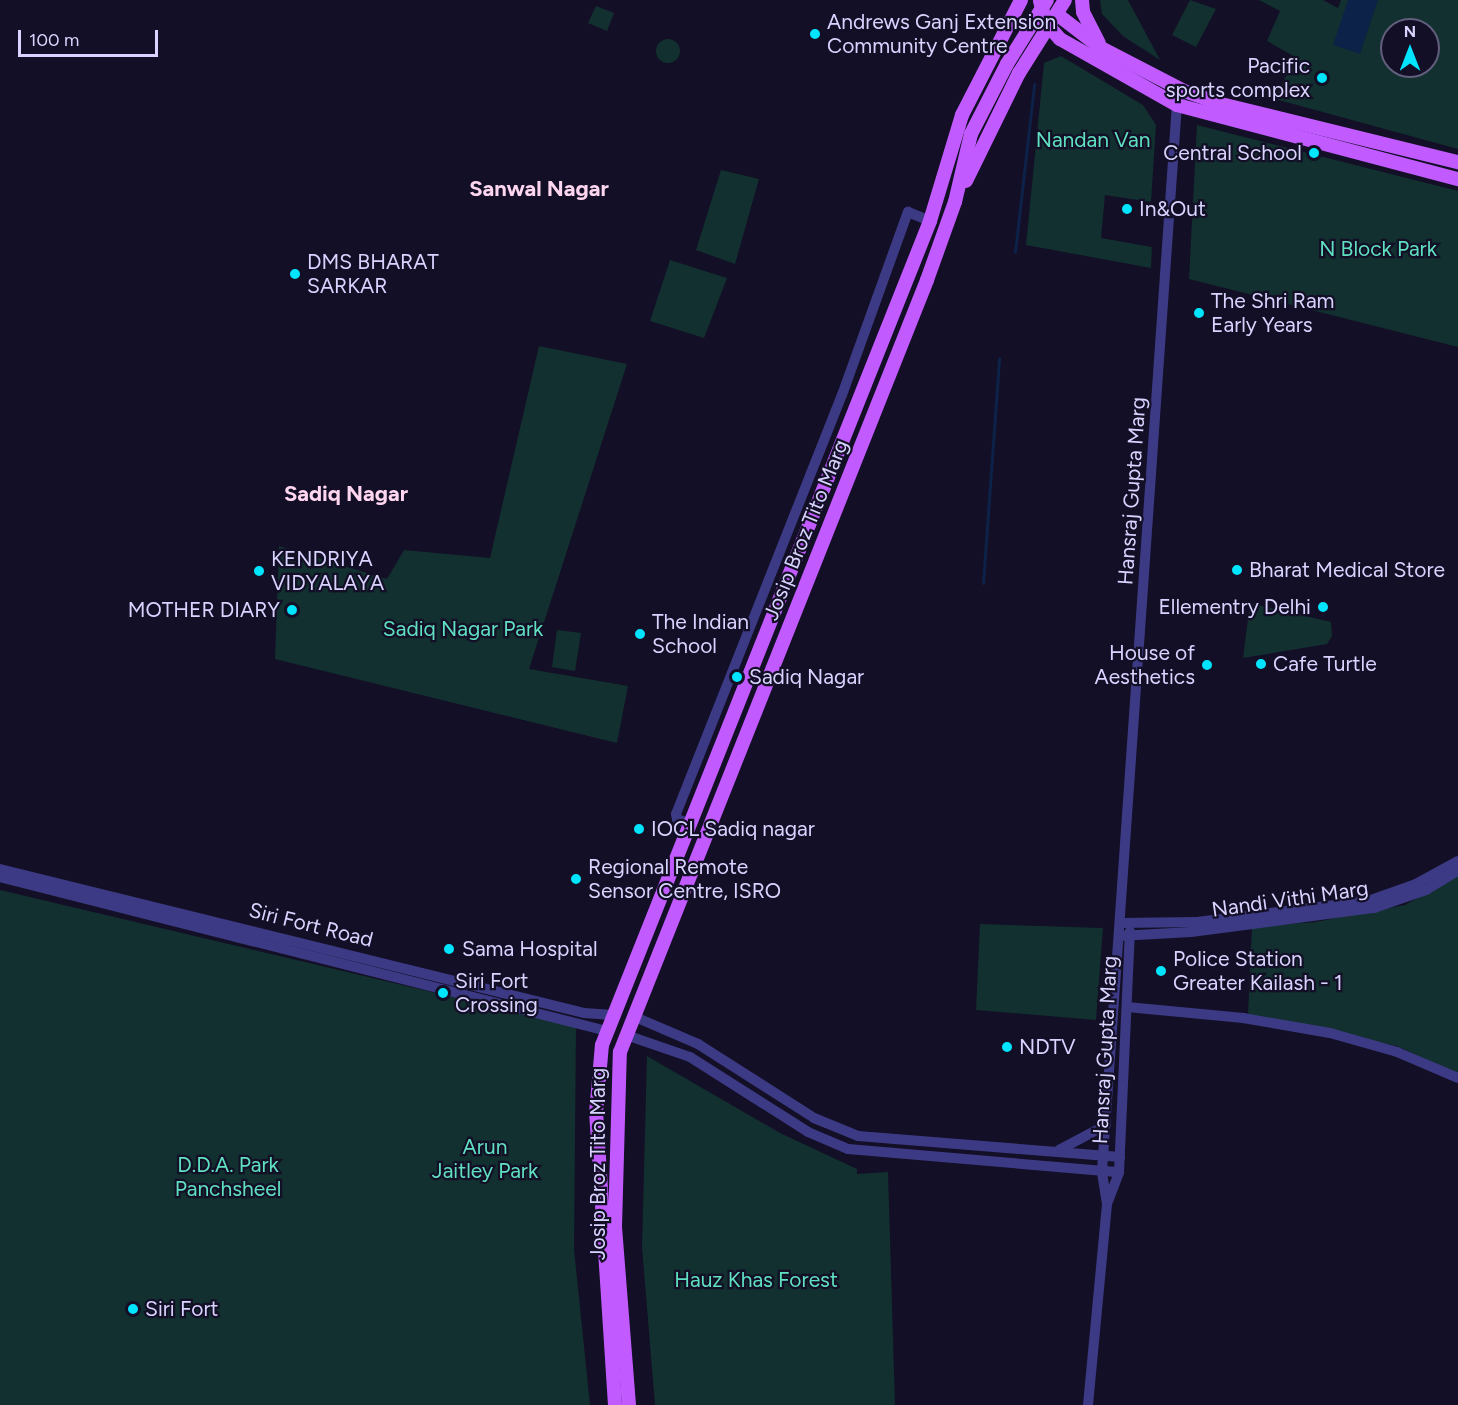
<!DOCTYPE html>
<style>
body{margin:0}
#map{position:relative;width:1458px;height:1405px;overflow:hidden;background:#130f26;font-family:Figtree,sans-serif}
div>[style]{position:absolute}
.green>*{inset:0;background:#12302f}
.round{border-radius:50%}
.water>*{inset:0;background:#0c2248}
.stream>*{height:3px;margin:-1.5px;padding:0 1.5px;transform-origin:1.5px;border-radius:1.5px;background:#0c2248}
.minor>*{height:10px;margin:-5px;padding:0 5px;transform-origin:5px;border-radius:5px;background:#3d3a85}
.major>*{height:14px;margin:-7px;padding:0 7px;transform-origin:7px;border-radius:7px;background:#c25bff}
.major-bridge>*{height:14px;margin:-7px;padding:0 7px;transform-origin:7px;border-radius:7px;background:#c25bff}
.dots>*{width:16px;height:16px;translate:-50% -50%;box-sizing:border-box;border:3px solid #130f26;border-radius:50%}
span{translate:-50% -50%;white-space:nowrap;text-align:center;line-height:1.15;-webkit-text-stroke:4.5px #130f26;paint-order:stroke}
.poi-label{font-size:21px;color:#d9d4ff}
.left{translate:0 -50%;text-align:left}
.right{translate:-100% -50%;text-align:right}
.park-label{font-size:21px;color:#5fe0c0}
.street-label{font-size:21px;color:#d9d4ff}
.neighbourhood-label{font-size:22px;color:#ffd6f0;font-weight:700}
.north{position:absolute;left:1380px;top:18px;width:60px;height:60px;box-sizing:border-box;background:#130f26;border:2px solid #625e7d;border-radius:50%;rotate:0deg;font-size:16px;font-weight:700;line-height:24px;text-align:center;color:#d9d4ff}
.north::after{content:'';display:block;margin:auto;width:21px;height:27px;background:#00e5ff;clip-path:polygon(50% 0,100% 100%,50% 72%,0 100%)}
.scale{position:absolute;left:18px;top:30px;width:140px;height:27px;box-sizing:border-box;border:3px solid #d9d4ff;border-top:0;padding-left:8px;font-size:18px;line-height:21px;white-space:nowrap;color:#d9d4ff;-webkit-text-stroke:4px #130f26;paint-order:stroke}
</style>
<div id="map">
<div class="green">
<i style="clip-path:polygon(1100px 0,1128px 0,1160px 60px,1123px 36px,1102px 14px)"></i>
<i style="clip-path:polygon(1190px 0,1216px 9px,1196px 47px,1172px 35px)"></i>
<i style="clip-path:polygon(evenodd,1259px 0,1323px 0,1338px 8px,1341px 0,1458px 0,1458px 149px,1275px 99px,1295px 57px,1267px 41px,1280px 11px,1259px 0,1392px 30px,1428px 30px,1428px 66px,1392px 66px,1392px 30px)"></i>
<i style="clip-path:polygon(596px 6px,614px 13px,607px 31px,588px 23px)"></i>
<i class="round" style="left:656px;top:39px;width:24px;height:24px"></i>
<i style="clip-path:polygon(1061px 56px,1143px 105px,1156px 125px,1151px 202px,1105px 195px,1101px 238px,1152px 247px,1151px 268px,1026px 245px,1044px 63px)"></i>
<i style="clip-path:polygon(1197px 125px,1458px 191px,1458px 347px,1189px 279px)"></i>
<i style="clip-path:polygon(721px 170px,759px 179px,735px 264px,696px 250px)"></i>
<i style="clip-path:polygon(670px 260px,727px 278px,704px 338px,650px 321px)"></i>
<i style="clip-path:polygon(539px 346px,627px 364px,529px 669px,628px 686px,617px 743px,275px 659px,279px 546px,387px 579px,404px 550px,490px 558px)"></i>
<i style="clip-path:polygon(1250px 603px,1331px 622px,1332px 636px,1327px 644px,1243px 658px)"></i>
<i style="clip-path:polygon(557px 630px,581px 633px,575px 671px,552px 667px)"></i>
<i style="clip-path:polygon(1458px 876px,1458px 1074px,1397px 1046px,1248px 1015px,1252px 927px,1315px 922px,1405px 905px)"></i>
<i style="clip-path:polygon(0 890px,576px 1026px,574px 1249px,590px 1405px,0 1405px)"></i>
<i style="clip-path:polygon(980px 924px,1103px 928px,1096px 1020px,976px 1010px)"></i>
<i style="clip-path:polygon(647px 1056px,780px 1133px,857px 1169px,857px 1174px,888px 1172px,895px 1405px,655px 1405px,642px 1247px)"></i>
</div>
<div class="water">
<i style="clip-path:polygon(1348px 0,1378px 0,1360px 54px,1333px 45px)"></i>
</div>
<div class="stream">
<i style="left:1015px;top:252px;width:169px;rotate:-83.5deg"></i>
<i style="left:983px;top:583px;width:225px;rotate:-85.9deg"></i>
</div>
<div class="minor">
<i style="left:691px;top:824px;width:15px;rotate:-160deg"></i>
<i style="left:677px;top:819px;width:5px;rotate:-101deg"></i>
<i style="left:676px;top:814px;width:451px;rotate:-68.4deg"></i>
<i style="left:842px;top:395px;width:195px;rotate:-70.2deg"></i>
<i style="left:908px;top:212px;width:24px;rotate:22deg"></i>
<i style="left:0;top:869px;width:601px;rotate:13.85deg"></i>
<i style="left:584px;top:1013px;width:29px;rotate:4deg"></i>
<i style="left:0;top:877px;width:626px;rotate:14.24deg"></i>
<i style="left:1120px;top:923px;width:77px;rotate:-0.7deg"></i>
<i style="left:1197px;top:922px;width:172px;rotate:-7deg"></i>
<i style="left:1368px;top:901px;width:51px;rotate:-19.5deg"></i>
<i style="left:1416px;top:884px;width:48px;rotate:-28.7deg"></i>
<i style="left:1119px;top:936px;width:72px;rotate:-3.2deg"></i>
<i style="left:1191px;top:932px;width:185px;rotate:-7.5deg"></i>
<i style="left:1374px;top:908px;width:55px;rotate:-19.1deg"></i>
<i style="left:1426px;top:890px;width:37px;rotate:-31deg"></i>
<i style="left:1127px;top:1007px;width:117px;rotate:5.4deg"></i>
<i style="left:1243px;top:1018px;width:88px;rotate:9.8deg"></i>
<i style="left:1330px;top:1033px;width:70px;rotate:15.8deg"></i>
<i style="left:1397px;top:1052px;width:66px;rotate:23.1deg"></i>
<i style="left:635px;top:1017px;width:69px;rotate:23.2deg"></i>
<i style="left:698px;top:1044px;width:138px;rotate:32.5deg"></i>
<i style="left:814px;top:1118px;width:48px;rotate:22.2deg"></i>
<i style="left:858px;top:1136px;width:263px;rotate:4.6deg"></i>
<i style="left:626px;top:1035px;width:68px;rotate:19deg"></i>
<i style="left:690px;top:1057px;width:140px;rotate:32.4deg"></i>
<i style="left:808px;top:1132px;width:43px;rotate:23deg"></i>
<i style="left:848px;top:1149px;width:272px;rotate:4.9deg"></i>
<i style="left:1059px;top:1150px;width:53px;rotate:-28deg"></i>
<i style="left:1107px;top:1204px;width:34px;rotate:-69deg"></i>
<i style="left:1119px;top:1172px;width:241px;rotate:-87.4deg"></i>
<i style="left:1088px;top:1405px;width:202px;rotate:-84.6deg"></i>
<i style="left:1107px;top:1204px;width:33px;rotate:-99deg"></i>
<i style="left:1102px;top:1171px;width:1069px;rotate:-85.98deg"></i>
<i style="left:1177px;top:105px;width:16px;rotate:-63deg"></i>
</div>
<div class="major">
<i style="left:1082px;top:0;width:12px;rotate:85deg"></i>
<i style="left:1083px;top:12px;width:35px;rotate:63deg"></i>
<i style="left:1040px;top:1px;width:23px;rotate:75deg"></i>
<i style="left:1046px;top:23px;width:21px;rotate:49deg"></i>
<i style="left:1060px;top:39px;width:134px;rotate:29.4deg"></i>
<i style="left:1177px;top:105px;width:291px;rotate:14.8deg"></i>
<i style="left:1058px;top:15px;width:54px;rotate:37.5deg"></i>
<i style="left:1101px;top:48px;width:93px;rotate:27.4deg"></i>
<i style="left:1184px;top:91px;width:39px;rotate:19deg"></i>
<i style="left:1221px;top:104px;width:244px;rotate:13.8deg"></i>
<i style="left:966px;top:181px;width:120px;rotate:-63.9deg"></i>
<i style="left:1019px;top:73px;width:86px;rotate:-57.8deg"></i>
<i style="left:615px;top:1405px;width:293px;rotate:-93.7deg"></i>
<i style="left:596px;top:1113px;width:68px;rotate:-85deg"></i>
<i style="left:602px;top:1045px;width:887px;rotate:-68.29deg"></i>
<i style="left:930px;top:221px;width:111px;rotate:-73.2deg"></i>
<i style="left:962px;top:115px;width:129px;rotate:-62.8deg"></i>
<i style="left:629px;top:1405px;width:180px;rotate:-94.5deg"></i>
<i style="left:615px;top:1226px;width:174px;rotate:-88.4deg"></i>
<i style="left:620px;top:1052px;width:831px;rotate:-68.31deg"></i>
<i style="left:927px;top:280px;width:83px;rotate:-70.3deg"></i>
<i style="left:955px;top:202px;width:70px;rotate:-76.8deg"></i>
</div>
<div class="major-bridge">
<i style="left:971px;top:134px;width:79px;rotate:-62.8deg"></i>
<i style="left:1007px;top:64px;width:75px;rotate:-58deg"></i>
</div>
<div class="dots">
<i style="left:815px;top:34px;background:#00e5ff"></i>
<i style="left:1322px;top:78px;background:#00e5ff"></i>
<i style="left:1314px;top:153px;background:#00e5ff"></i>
<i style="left:1127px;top:209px;background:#00e5ff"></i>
<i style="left:295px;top:274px;background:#00e5ff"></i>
<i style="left:1199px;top:313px;background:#00e5ff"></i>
<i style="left:1237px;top:570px;background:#00e5ff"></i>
<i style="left:259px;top:571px;background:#00e5ff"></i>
<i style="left:1323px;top:607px;background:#00e5ff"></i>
<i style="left:292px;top:610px;background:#00e5ff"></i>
<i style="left:640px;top:634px;background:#00e5ff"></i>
<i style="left:1261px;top:664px;background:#00e5ff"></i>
<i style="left:1207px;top:665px;background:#00e5ff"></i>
<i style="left:737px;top:677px;background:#00e5ff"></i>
<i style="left:639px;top:829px;background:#00e5ff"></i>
<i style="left:576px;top:879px;background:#00e5ff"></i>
<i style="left:449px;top:949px;background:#00e5ff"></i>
<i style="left:1161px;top:971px;background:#00e5ff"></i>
<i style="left:443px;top:993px;background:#00e5ff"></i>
<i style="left:1007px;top:1047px;background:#00e5ff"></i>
<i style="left:133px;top:1309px;background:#00e5ff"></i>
</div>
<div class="poi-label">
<span class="left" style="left:827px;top:34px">Andrews Ganj Extension<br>Community Centre</span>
<span class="right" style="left:1310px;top:78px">Pacific<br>sports complex</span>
<span class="right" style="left:1302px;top:153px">Central School</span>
<span class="left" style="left:1139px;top:209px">In&amp;Out</span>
<span class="left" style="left:307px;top:274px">DMS BHARAT<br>SARKAR</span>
<span class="left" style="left:1211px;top:313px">The Shri Ram<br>Early Years</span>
<span class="left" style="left:271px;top:571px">KENDRIYA<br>VIDYALAYA</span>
<span class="left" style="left:1249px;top:570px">Bharat Medical Store</span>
<span class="right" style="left:1311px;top:607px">Ellementry Delhi</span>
<span class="right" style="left:280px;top:610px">MOTHER DIARY</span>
<span class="left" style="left:652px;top:634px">The Indian<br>School</span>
<span class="right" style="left:1195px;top:665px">House of<br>Aesthetics</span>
<span class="left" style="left:1273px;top:664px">Cafe Turtle</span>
<span class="left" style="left:749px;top:677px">Sadiq Nagar</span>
<span class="left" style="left:651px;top:829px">IOCL Sadiq nagar</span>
<span class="left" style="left:588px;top:879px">Regional Remote<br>Sensor Centre, ISRO</span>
<span class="left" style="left:462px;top:949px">Sama Hospital</span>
<span class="left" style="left:1173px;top:971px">Police Station<br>Greater Kailash - 1</span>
<span class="left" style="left:455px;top:993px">Siri Fort<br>Crossing</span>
<span class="left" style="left:1019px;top:1047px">NDTV</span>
<span class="left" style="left:145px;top:1309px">Siri Fort</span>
</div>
<div class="park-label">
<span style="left:1093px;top:140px">Nandan Van</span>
<span style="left:1378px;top:249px">N Block Park</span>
<span style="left:463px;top:629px">Sadiq Nagar Park</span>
<span style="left:485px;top:1159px">Arun<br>Jaitley Park</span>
<span style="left:228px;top:1177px">D.D.A. Park<br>Panchsheel</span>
<span style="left:756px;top:1280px">Hauz Khas Forest</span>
</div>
<div class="street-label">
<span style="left:1132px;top:491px;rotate:-86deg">Hansraj Gupta Marg</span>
<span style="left:806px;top:530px;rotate:-68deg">Josip Broz Tito Marg</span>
<span style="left:1290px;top:899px;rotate:-8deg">Nandi Vithi Marg</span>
<span style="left:311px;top:925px;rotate:14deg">Siri Fort Road</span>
<span style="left:1105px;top:1050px;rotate:-87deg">Hansraj Gupta Marg</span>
<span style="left:598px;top:1164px;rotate:-90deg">Josip Broz Tito Marg</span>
</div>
<div class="neighbourhood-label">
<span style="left:539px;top:189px">Sanwal Nagar</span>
<span style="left:346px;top:494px">Sadiq Nagar</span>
</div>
<div class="north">N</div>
<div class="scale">100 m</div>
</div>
